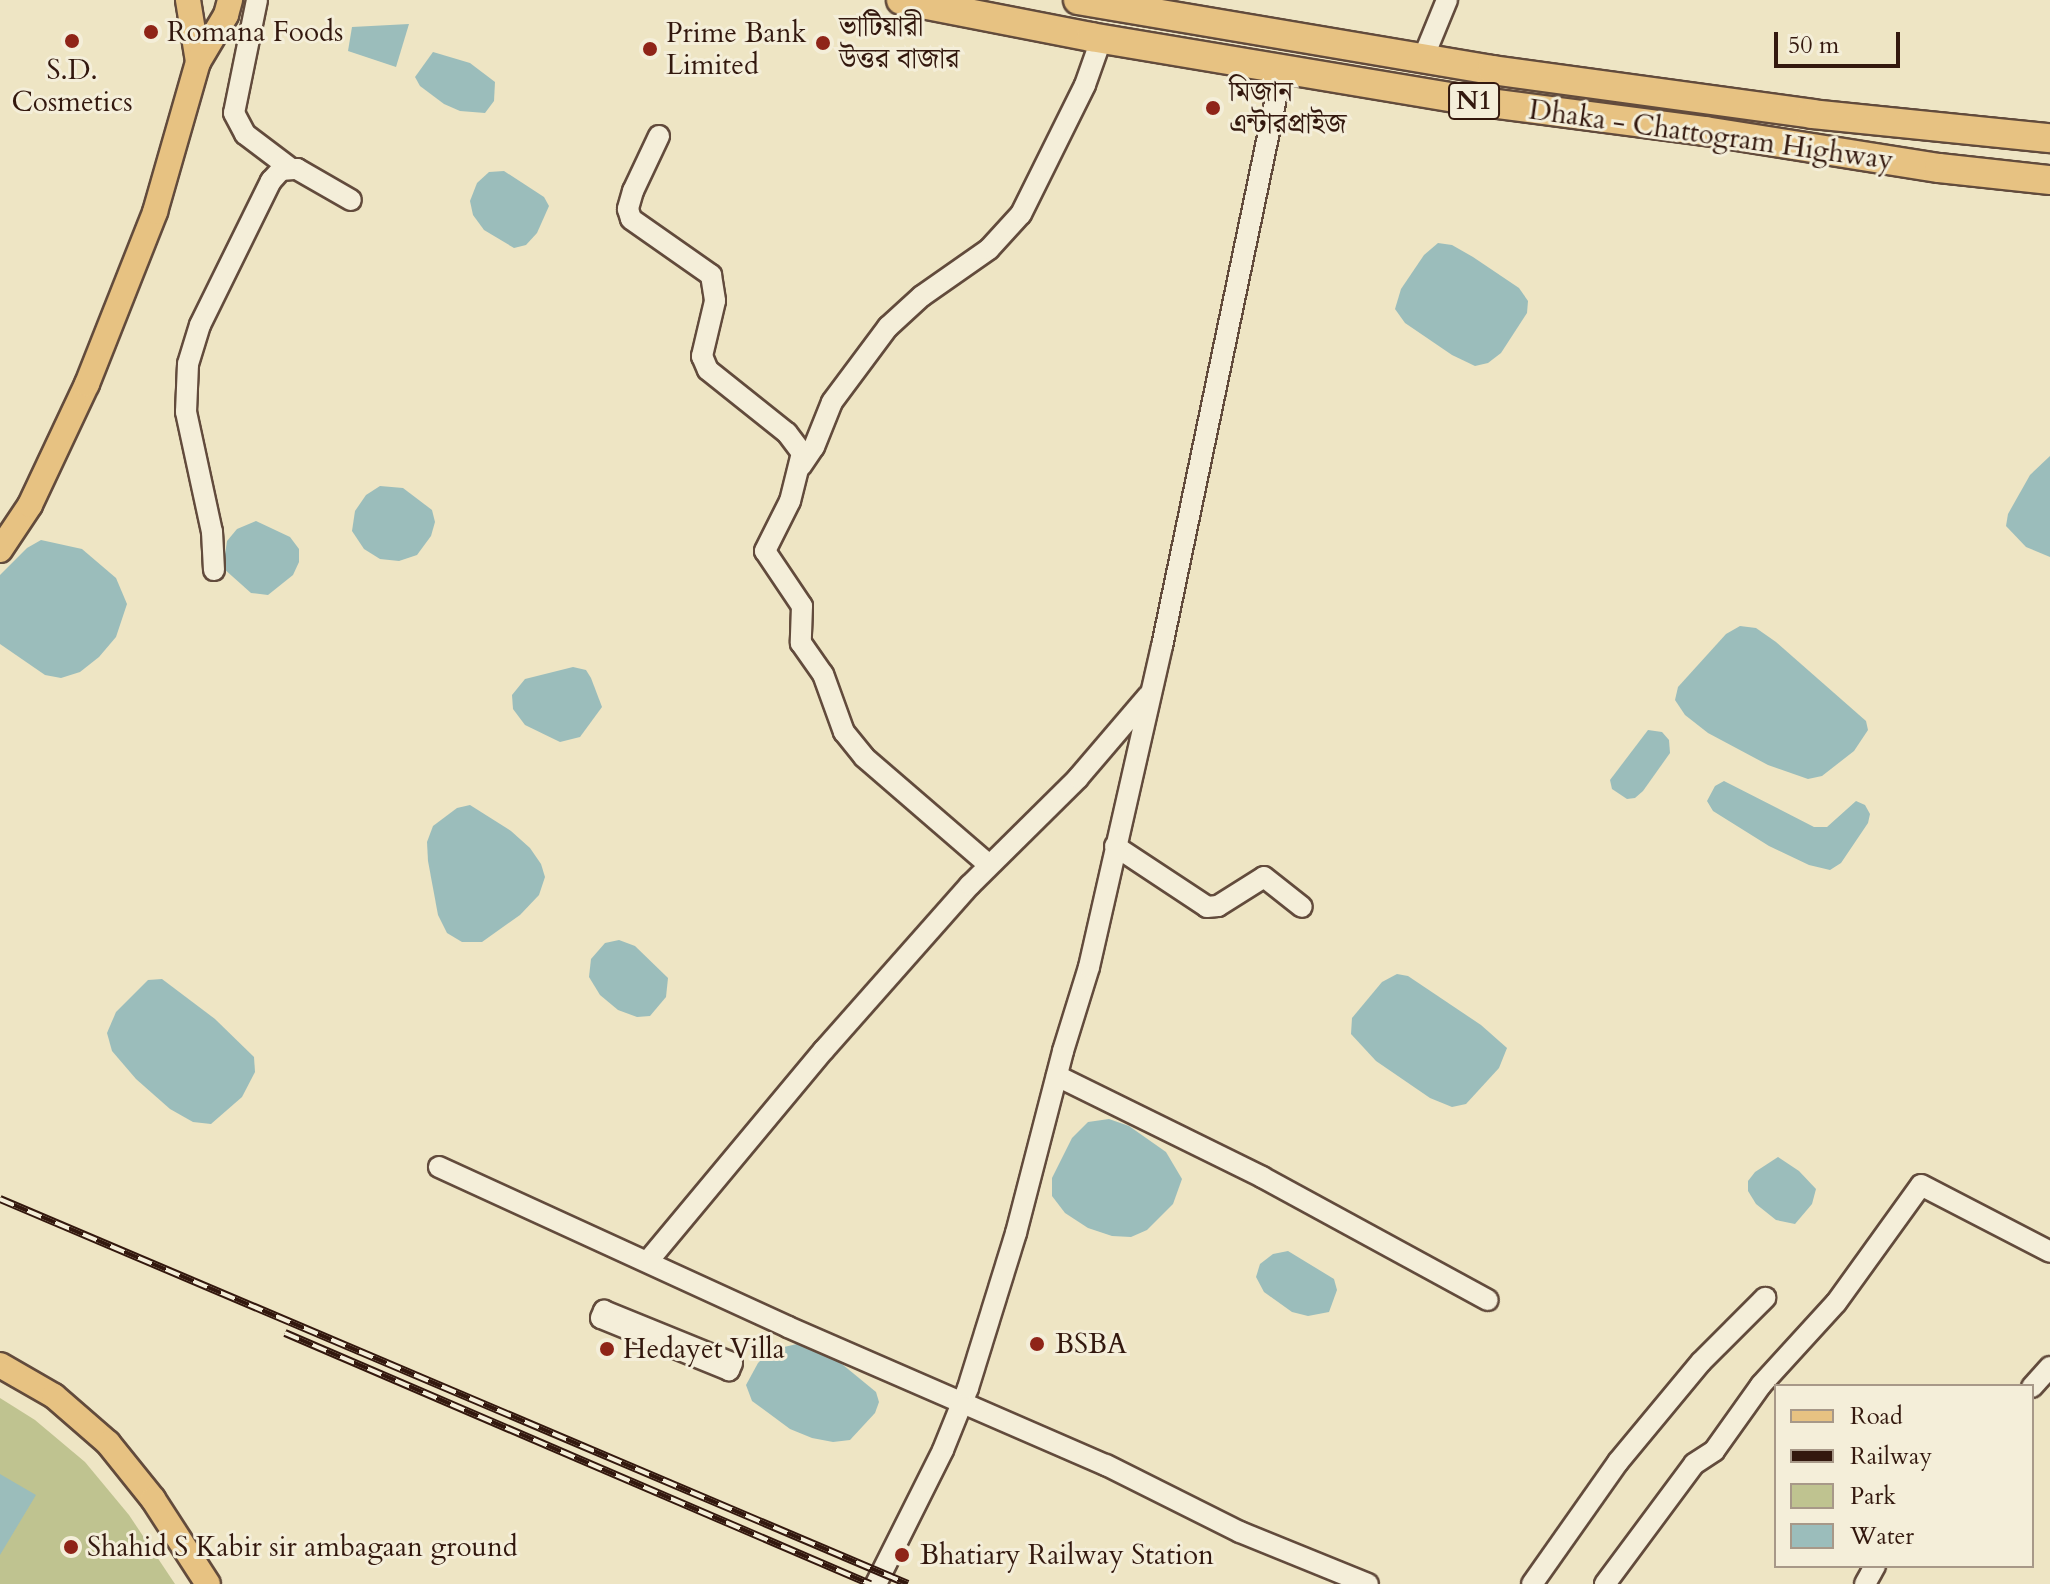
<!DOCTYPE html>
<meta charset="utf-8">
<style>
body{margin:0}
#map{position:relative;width:2050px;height:1584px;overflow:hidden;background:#eee5c4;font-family:Cardo,"Noto Serif Bengali",serif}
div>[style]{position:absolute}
.green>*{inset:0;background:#bfc390}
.water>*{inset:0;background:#9bbdbb}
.roads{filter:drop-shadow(2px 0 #624b3c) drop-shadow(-2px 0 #624b3c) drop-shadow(0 2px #624b3c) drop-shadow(0 -2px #624b3c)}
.minor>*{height:20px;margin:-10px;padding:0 10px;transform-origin:10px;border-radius:10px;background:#f4eed9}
.major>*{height:24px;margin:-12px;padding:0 12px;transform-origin:12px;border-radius:12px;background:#e7c282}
.highway>*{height:28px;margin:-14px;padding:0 14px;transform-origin:14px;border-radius:14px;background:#e7c282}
.rail>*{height:8px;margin-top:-4px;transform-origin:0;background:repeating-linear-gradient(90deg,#f4eed9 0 15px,#33180e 0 30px);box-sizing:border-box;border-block:2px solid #33180e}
.dots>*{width:22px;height:22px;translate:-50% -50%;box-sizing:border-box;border:4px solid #f4eed9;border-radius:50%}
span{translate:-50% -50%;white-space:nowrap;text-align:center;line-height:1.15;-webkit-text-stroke:6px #f4eed9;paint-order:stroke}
.shield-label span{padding:2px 6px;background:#f4eed9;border:2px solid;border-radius:6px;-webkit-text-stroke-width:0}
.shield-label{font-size:26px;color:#33180e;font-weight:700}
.poi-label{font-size:28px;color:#33180e}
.left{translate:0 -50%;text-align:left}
.street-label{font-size:28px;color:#33180e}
.legend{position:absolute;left:1774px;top:1384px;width:260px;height:184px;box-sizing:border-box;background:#f4eed9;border:2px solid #a79888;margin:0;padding:10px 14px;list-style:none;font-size:24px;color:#33180e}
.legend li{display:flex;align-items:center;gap:16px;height:40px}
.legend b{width:40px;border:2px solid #a79888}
.scale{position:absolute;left:1774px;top:32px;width:126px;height:36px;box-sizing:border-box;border:4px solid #33180e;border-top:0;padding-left:10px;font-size:24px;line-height:28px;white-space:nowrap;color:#33180e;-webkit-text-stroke:6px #f4eed9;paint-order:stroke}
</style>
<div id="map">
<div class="green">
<i style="clip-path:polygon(0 1398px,35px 1420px,85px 1462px,129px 1515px,175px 1584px,0 1584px)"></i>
</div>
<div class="water">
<i style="clip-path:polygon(409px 24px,396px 67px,348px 51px,352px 27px)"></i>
<i style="clip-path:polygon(433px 52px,470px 63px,495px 82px,494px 101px,485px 113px,460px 111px,444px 104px,420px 86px,415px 77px)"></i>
<i style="clip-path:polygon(504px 171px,544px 197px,549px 206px,537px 233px,526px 245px,514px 248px,484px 230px,473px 215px,470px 201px,477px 183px,489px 172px)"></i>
<i style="clip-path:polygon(1438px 243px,1452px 245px,1473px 257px,1519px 288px,1528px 301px,1527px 313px,1501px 353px,1488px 363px,1475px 366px,1452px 355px,1405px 323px,1395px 309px,1401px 289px,1424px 255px)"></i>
<i style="clip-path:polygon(2050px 456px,2050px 557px,2026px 547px,2006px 526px,2008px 514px,2030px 475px)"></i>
<i style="clip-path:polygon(380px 486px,403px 488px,432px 510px,435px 522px,431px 536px,417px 555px,399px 561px,380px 559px,364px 549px,352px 531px,355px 511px,366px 495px)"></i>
<i style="clip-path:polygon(256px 521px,290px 537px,299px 549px,299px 562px,293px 575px,268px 595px,251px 593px,223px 568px,227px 541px,237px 529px)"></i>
<i style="clip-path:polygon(41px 540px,82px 549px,116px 578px,127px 604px,116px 637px,99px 657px,80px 672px,61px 678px,45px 675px,0 644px,0 575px,27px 548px)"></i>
<i style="clip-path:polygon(1740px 626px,1756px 628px,1776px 642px,1866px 721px,1868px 730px,1854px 751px,1822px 776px,1808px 779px,1768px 765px,1708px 733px,1685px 715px,1675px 700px,1678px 687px,1726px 634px)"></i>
<i style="clip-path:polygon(573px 667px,586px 670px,591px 678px,602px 707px,580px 737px,560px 742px,525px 725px,513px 709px,512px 695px,525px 679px)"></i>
<i style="clip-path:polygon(1648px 730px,1662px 732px,1669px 740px,1670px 753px,1643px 791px,1635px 798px,1627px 799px,1612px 789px,1610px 780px)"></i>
<i style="clip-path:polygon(1724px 781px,1814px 827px,1827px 827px,1856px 801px,1865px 805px,1870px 814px,1868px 823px,1841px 863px,1830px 870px,1809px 865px,1769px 846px,1713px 811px,1707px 801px,1715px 786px)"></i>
<i style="clip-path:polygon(470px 805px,511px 831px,530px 848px,541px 864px,545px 877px,539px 895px,520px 915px,482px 942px,462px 942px,447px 933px,438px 915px,428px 861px,427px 842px,433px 826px,457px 808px)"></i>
<i style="clip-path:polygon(619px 940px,635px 946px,668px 978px,666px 997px,650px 1016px,637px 1017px,618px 1010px,600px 995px,589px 977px,591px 959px,605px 943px)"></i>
<i style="clip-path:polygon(1397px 974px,1408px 976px,1481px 1025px,1507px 1048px,1499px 1068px,1466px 1104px,1452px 1107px,1430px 1098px,1376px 1061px,1351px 1034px,1352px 1018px,1382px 982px)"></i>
<i style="clip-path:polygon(162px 979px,215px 1019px,254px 1057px,255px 1072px,242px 1097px,211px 1124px,193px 1122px,170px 1109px,136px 1079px,112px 1051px,107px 1033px,116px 1012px,148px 980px)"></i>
<i style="clip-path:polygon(1109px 1119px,1129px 1126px,1166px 1152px,1182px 1179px,1173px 1204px,1147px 1230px,1131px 1237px,1112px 1236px,1088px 1228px,1065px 1213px,1052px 1196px,1052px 1178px,1072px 1138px,1088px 1122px)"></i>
<i style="clip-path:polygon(1778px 1157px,1799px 1171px,1816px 1189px,1812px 1204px,1795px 1224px,1776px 1220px,1756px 1204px,1748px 1191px,1748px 1181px,1755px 1172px)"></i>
<i style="clip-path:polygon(1288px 1251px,1334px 1279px,1337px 1290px,1329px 1312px,1308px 1316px,1292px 1312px,1264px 1292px,1256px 1277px,1260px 1264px,1273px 1254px)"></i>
<i style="clip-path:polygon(797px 1344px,837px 1360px,876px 1392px,879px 1402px,875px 1413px,850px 1440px,833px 1442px,812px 1438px,790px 1429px,752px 1401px,746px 1385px,758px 1363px,771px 1350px)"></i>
<i style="clip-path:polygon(0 1474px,36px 1495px,0 1555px)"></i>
</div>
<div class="roads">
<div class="minor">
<i style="left:257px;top:0;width:115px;rotate:101.5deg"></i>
<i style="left:234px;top:113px;width:24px;rotate:62deg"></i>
<i style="left:245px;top:134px;width:56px;rotate:37.1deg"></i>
<i style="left:1424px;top:56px;width:61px;rotate:-67.7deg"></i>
<i style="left:659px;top:136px;width:61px;rotate:115.3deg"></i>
<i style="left:633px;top:191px;width:19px;rotate:106deg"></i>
<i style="left:628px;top:209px;width:10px;rotate:73deg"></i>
<i style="left:631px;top:219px;width:98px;rotate:35deg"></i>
<i style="left:711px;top:275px;width:26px;rotate:81deg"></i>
<i style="left:715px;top:301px;width:57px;rotate:103.3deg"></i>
<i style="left:702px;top:356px;width:15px;rotate:67deg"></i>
<i style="left:708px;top:370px;width:101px;rotate:38.6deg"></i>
<i style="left:787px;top:433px;width:25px;rotate:53deg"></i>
<i style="left:802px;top:453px;width:49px;rotate:104deg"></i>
<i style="left:790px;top:501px;width:56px;rotate:116.6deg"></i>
<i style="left:765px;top:551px;width:66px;rotate:56.1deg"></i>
<i style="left:802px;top:606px;width:37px;rotate:92deg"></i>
<i style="left:801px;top:643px;width:38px;rotate:55deg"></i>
<i style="left:823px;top:674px;width:62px;rotate:70.1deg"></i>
<i style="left:844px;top:732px;width:32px;rotate:51deg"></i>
<i style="left:864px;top:757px;width:165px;rotate:40.8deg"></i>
<i style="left:801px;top:466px;width:23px;rotate:-56deg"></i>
<i style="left:814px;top:447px;width:48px;rotate:-68.2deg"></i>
<i style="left:832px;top:402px;width:94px;rotate:-53.3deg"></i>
<i style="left:888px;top:327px;width:46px;rotate:-42.4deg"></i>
<i style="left:922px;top:296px;width:82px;rotate:-35deg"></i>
<i style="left:989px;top:249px;width:47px;rotate:-47.6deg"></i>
<i style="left:1021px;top:214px;width:144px;rotate:-63.6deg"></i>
<i style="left:1085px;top:85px;width:51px;rotate:-70.5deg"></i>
<i style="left:214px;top:570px;width:38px;rotate:-93deg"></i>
<i style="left:212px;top:532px;width:123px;rotate:-102.2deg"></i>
<i style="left:186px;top:412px;width:48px;rotate:-87.6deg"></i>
<i style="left:188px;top:364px;width:41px;rotate:-72.9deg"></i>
<i style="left:200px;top:325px;width:161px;rotate:-63.8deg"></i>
<i style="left:271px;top:181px;width:15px;rotate:-48deg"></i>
<i style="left:281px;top:170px;width:16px;rotate:-4deg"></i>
<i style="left:297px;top:169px;width:62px;rotate:29.9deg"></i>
<i style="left:1115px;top:846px;width:110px;rotate:33.5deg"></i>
<i style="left:1207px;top:907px;width:11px;rotate:-5deg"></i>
<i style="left:1218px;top:906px;width:54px;rotate:-32.2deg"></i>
<i style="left:1264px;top:877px;width:48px;rotate:38.3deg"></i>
<i style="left:1057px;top:1076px;width:229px;rotate:26.2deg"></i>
<i style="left:1262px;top:1177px;width:257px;rotate:28.6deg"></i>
<i style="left:439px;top:1167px;width:384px;rotate:24.6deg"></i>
<i style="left:788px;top:1327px;width:347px;rotate:23.5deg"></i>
<i style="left:1106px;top:1465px;width:150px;rotate:26.6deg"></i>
<i style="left:1240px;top:1532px;width:138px;rotate:22.1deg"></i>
<i style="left:648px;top:1261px;width:275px;rotate:-50.2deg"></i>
<i style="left:824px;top:1050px;width:220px;rotate:-48.5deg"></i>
<i style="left:970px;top:885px;width:152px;rotate:-44.7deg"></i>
<i style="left:1078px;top:778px;width:108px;rotate:-49.5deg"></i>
<i style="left:604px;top:1311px;width:138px;rotate:22.1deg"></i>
<i style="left:732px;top:1363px;width:8px;rotate:113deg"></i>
<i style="left:729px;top:1370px;width:138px;rotate:-157.9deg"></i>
<i style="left:601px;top:1318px;width:8px;rotate:-67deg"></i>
<i style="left:2032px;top:1387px;width:27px;rotate:-48deg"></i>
<i style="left:876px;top:1584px;width:150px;rotate:-63.4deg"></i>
<i style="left:943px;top:1450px;width:67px;rotate:-68deg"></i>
<i style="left:968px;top:1388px;width:162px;rotate:-72.8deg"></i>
<i style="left:1016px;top:1233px;width:188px;rotate:-75.5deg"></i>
<i style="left:1063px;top:1051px;width:88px;rotate:-72.8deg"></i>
<i style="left:1089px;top:967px;width:329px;rotate:-77.2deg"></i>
<i style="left:1162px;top:646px;width:589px;rotate:-78.25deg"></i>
<i style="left:1532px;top:1584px;width:149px;rotate:-54.8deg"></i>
<i style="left:1618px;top:1462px;width:130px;rotate:-50.3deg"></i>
<i style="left:1701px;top:1362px;width:91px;rotate:-45deg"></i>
<i style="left:1605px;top:1584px;width:149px;rotate:-53.4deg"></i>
<i style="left:1694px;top:1464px;width:24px;rotate:-33deg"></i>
<i style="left:1714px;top:1451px;width:81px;rotate:-54.5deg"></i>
<i style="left:1761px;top:1385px;width:111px;rotate:-47.6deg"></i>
<i style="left:1836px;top:1303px;width:145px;rotate:-54.2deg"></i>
<i style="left:1921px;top:1185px;width:145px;rotate:27.4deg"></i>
<i style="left:1865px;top:1584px;width:21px;rotate:-61deg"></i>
</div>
<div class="major">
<i style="left:188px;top:0;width:63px;rotate:80.8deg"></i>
<i style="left:0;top:550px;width:54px;rotate:-56.3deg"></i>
<i style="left:30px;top:505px;width:134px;rotate:-64.8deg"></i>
<i style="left:87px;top:384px;width:185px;rotate:-68.4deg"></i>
<i style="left:155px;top:212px;width:156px;rotate:-74deg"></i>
<i style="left:198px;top:62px;width:55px;rotate:-59.2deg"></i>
<i style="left:226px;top:15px;width:16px;rotate:-75deg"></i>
<i style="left:0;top:1365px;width:62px;rotate:29.9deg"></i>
<i style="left:54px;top:1396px;width:72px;rotate:41deg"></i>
<i style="left:108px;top:1443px;width:72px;rotate:51.2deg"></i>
<i style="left:153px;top:1499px;width:101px;rotate:57.1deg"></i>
</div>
<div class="highway">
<i style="left:901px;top:0;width:194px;rotate:11deg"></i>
<i style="left:1091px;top:37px;width:388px;rotate:9.5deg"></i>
<i style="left:1474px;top:101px;width:233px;rotate:7.4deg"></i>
<i style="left:1705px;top:131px;width:237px;rotate:9deg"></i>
<i style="left:1939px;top:168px;width:112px;rotate:6.2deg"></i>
<i style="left:1078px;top:0;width:420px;rotate:9.6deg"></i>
<i style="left:1492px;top:70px;width:323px;rotate:7.8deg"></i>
<i style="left:1812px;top:114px;width:239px;rotate:5.8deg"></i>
</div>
</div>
<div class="rail">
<i style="left:0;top:1199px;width:986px;rotate:22.98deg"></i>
<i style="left:285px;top:1333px;width:637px;rotate:23.22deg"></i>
</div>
<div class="dots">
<i style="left:151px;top:32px;background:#8f2418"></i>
<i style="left:72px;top:41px;background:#8f2418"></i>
<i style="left:823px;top:43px;background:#8f2418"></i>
<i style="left:650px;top:49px;background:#8f2418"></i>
<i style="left:1213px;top:108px;background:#8f2418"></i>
<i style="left:1037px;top:1344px;background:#8f2418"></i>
<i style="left:607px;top:1349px;background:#8f2418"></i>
<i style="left:71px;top:1547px;background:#8f2418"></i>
<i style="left:902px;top:1555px;background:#8f2418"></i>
</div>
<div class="shield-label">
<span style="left:1474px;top:101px">N1</span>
</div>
<div class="poi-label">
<span class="left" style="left:839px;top:43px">ভাটিয়ারী<br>উত্তর বাজার</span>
<span class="left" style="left:167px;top:32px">Romana Foods</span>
<span class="left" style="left:666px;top:49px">Prime Bank<br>Limited</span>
<span style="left:72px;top:86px">S.D.<br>Cosmetics</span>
<span class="left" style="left:1229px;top:108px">মিজান<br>এন্টারপ্রাইজ</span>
<span class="left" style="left:1055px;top:1344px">BSBA</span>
<span class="left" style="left:623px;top:1349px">Hedayet Villa</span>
<span class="left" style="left:87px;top:1547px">Shahid S Kabir sir ambagaan ground</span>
<span class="left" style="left:920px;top:1555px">Bhatiary Railway Station</span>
</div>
<div class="street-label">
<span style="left:1711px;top:135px;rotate:8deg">Dhaka - Chattogram Highway</span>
</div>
<ul class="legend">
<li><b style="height:10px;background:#e7c282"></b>Road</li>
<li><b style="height:10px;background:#33180e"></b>Railway</li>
<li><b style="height:22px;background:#bfc390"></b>Park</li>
<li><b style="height:22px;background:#9bbdbb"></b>Water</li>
</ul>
<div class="scale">50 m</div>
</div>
